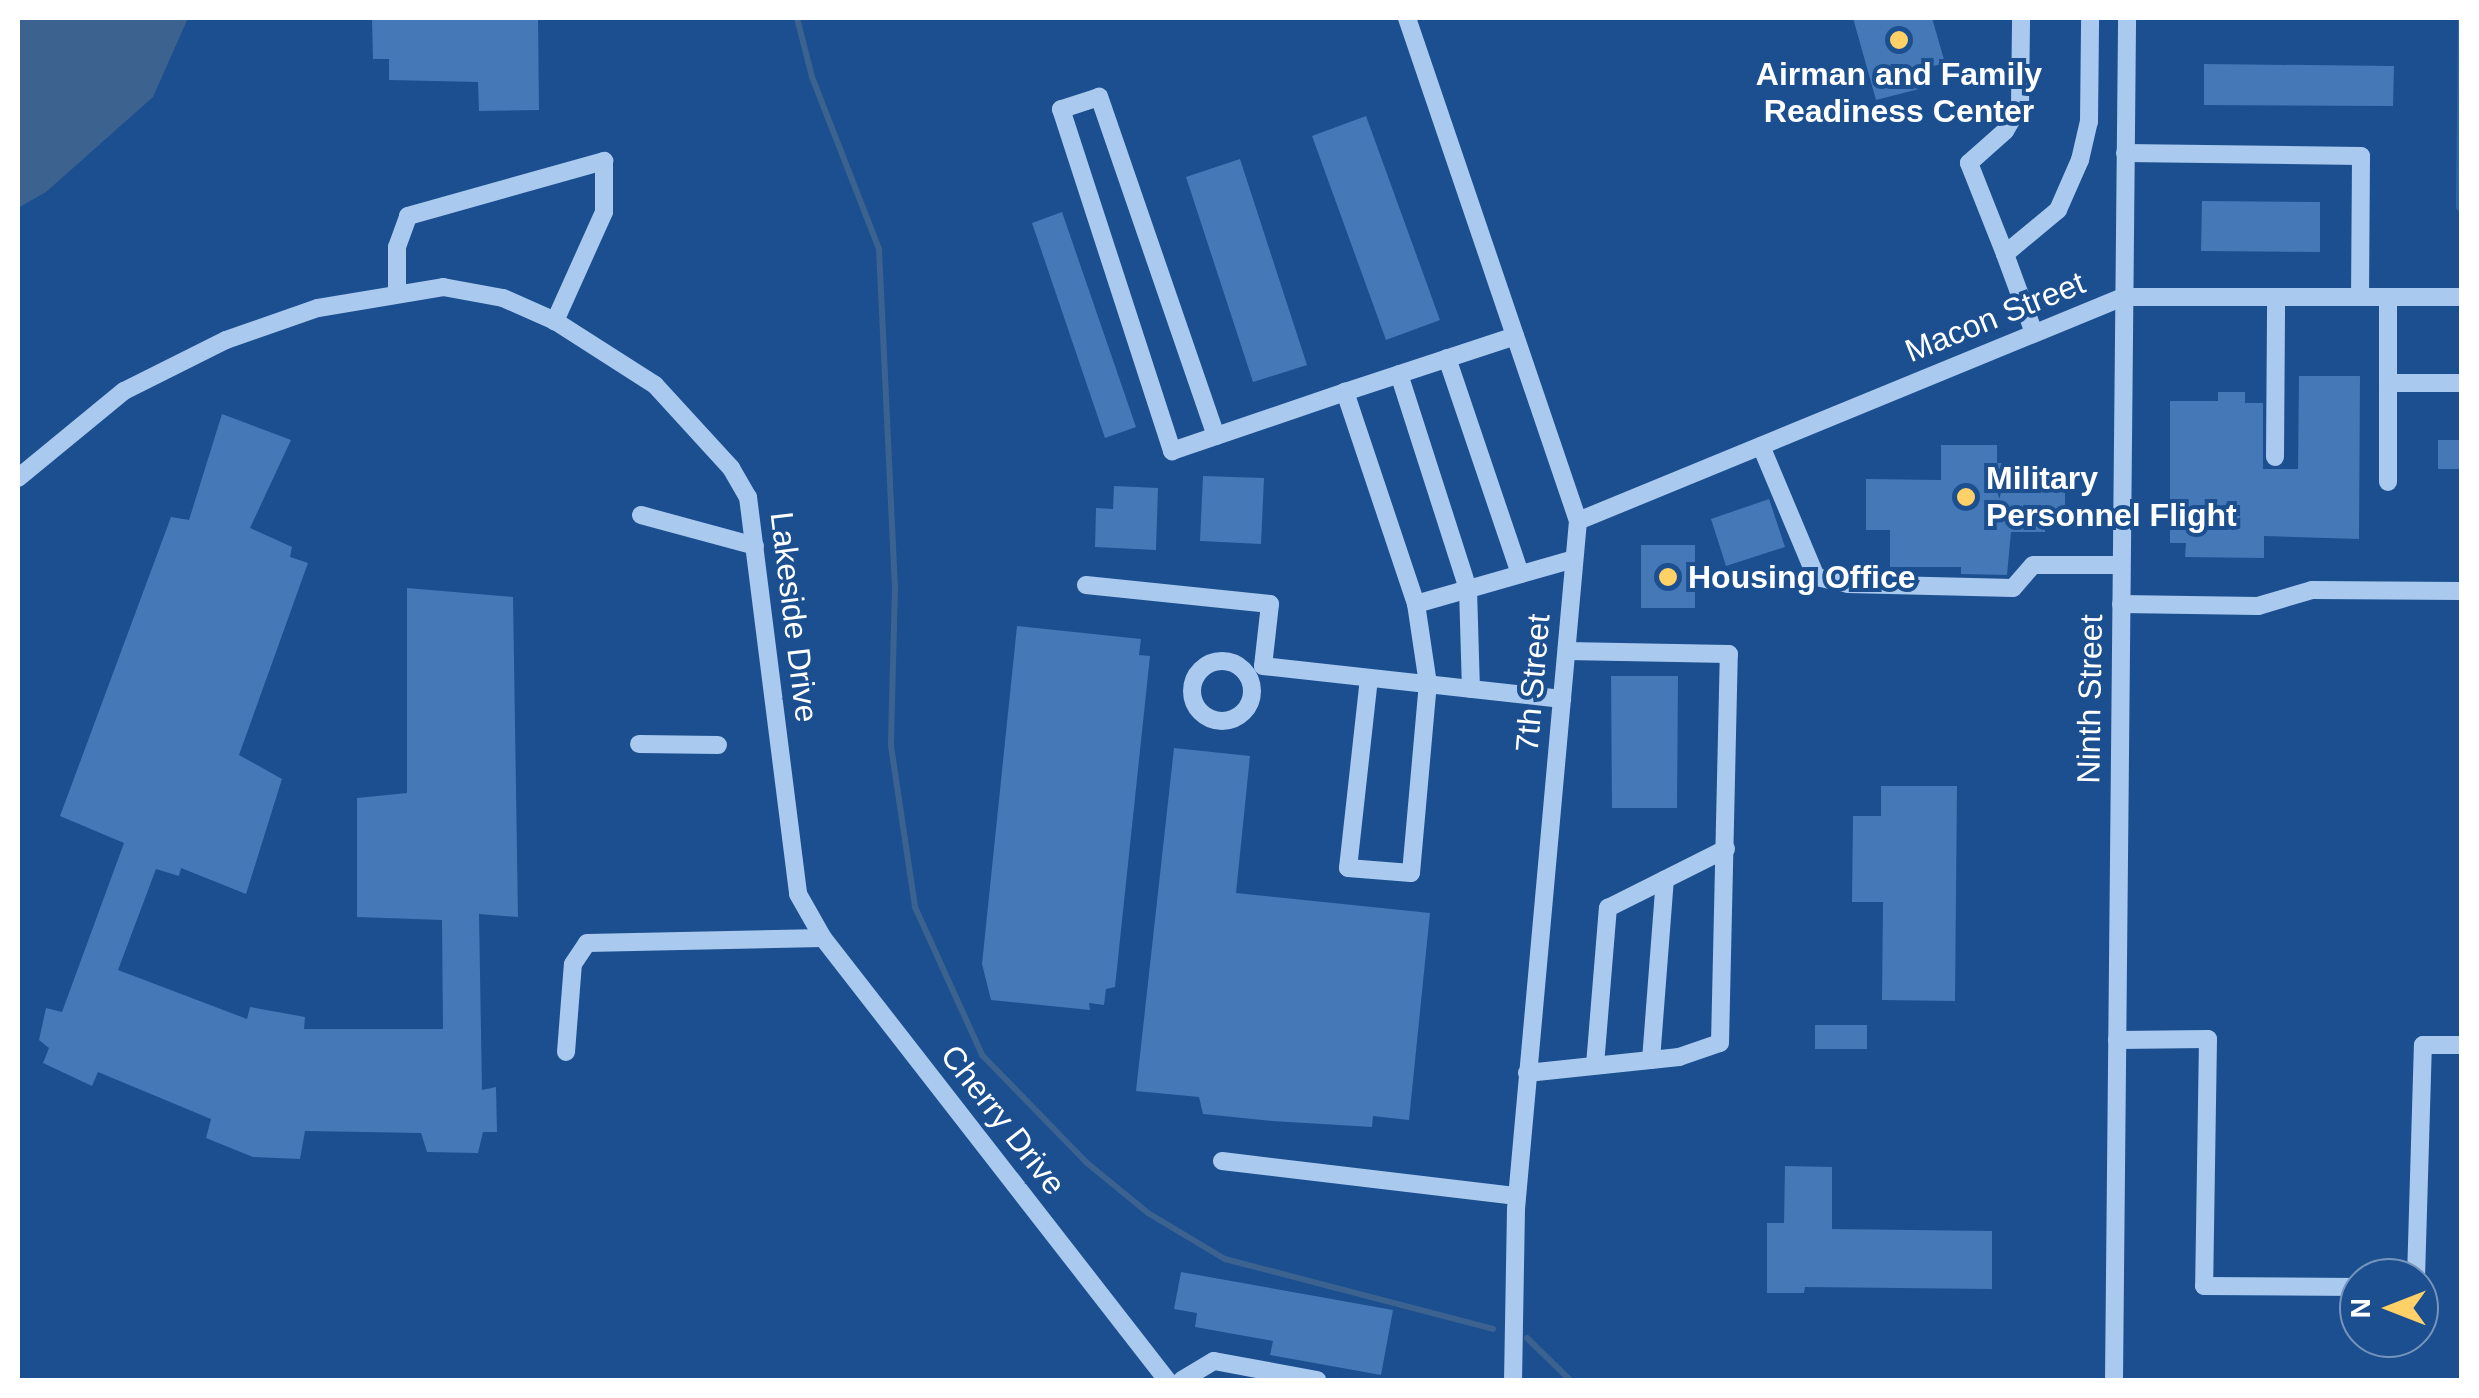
<!DOCTYPE html>
<style>
body{margin:0}
#map{position:relative;width:2479px;height:1398px;overflow:hidden;background:#1b4f8f;font-family:Helvetica,sans-serif}
div>[style]{position:absolute}
.green>*{inset:0;background:#2e69ad}
.water>*{inset:0;background:#3c6290}
.stream>*{height:6px;margin:-3px;padding:0 3px;transform-origin:3px;border-radius:3px;background:#3c6290}
.building>*{inset:0;background:#4478b7}
.minor>*{height:18px;margin:-9px;padding:0 9px;transform-origin:9px;border-radius:9px;background:#a9c9ee}
.minor>.ring{margin:-9px;padding:0;box-sizing:content-box;background:none;border:18px solid #a9c9ee;border-radius:50%}
.dots>*{width:28px;height:28px;translate:-50% -50%;box-sizing:border-box;border:5px solid #1b4f8f;border-radius:50%}
span{translate:-50% -50%;white-space:nowrap;text-align:center;line-height:1.15;-webkit-text-stroke:8px #1b4f8f;paint-order:stroke}
.poi-label{font-size:32px;color:#fff;font-weight:700}
.left{translate:0 -50%;text-align:left}
.street-label{font-size:32px;color:#fff}
.frame{position:absolute;inset:0;border:20px solid #fff;pointer-events:none}
.north{position:absolute;left:2339px;top:1258px;width:100px;height:100px;box-sizing:border-box;background:#1b4f8f;border:2px solid #7695bc;border-radius:50%;rotate:270deg;font-size:28px;font-weight:700;line-height:40px;text-align:center;color:#fff}
.north::after{content:'';display:block;margin:auto;width:35px;height:45px;background:#ffd166;clip-path:polygon(50% 0,100% 100%,50% 72%,0 100%)}
</style>
<div id="map">
<div class="green">
<i style="clip-path:polygon(2458px 18px,2462px 18px,2461px 214px,2456px 208px)"></i>
</div>
<div class="water">
<i style="clip-path:polygon(18px 18px,188px 18px,153px 97px,46px 192px,18px 208px)"></i>
</div>
<div class="stream">
<i style="left:797px;top:18px;width:61px;rotate:75.7deg"></i>
<i style="left:812px;top:77px;width:185px;rotate:68.7deg"></i>
<i style="left:879px;top:249px;width:339px;rotate:87.3deg"></i>
<i style="left:895px;top:588px;width:158px;rotate:91.5deg"></i>
<i style="left:891px;top:746px;width:163px;rotate:81.5deg"></i>
<i style="left:915px;top:907px;width:162px;rotate:65.6deg"></i>
<i style="left:982px;top:1055px;width:151px;rotate:45.8deg"></i>
<i style="left:1087px;top:1163px;width:79px;rotate:39.3deg"></i>
<i style="left:1148px;top:1213px;width:90px;rotate:30.9deg"></i>
<i style="left:1225px;top:1259px;width:277px;rotate:14.6deg"></i>
<i style="left:1527px;top:1338px;width:60px;rotate:44.3deg"></i>
</div>
<div class="building">
<i style="clip-path:polygon(372px 18px,538px 18px,539px 110px,479px 111px,478px 82px,389px 80px,389px 59px,373px 59px)"></i>
<i style="clip-path:polygon(1853px 18px,1932px 18px,1945px 63px,1922px 69px,1927px 87px,1876px 100px)"></i>
<i style="clip-path:polygon(2204px 64px,2394px 66px,2393px 106px,2204px 105px)"></i>
<i style="clip-path:polygon(1366px 116px,1440px 320px,1386px 340px,1312px 136px)"></i>
<i style="clip-path:polygon(1240px 159px,1307px 365px,1253px 382px,1186px 177px)"></i>
<i style="clip-path:polygon(2202px 201px,2320px 202px,2320px 252px,2201px 251px)"></i>
<i style="clip-path:polygon(1062px 212px,1136px 427px,1105px 438px,1032px 223px)"></i>
<i style="clip-path:polygon(2299px 376px,2360px 376px,2359px 539px,2264px 536px,2264px 558px,2185px 557px,2186px 543px,2170px 543px,2170px 401px,2218px 401px,2218px 392px,2245px 392px,2245px 403px,2263px 403px,2263px 469px,2298px 469px)"></i>
<i style="clip-path:polygon(222px 414px,291px 440px,250px 528px,292px 547px,290px 557px,308px 563px,239px 755px,282px 779px,246px 894px,181px 868px,179px 876px,156px 869px,118px 970px,247px 1019px,250px 1007px,305px 1017px,304px 1029px,443px 1029px,442px 920px,357px 917px,357px 798px,407px 793px,407px 588px,513px 597px,518px 917px,479px 914px,482px 1090px,496px 1087px,497px 1132px,483px 1132px,478px 1153px,427px 1152px,421px 1133px,305px 1131px,300px 1159px,253px 1157px,206px 1138px,211px 1119px,98px 1072px,92px 1086px,43px 1063px,49px 1048px,39px 1040px,46px 1008px,62px 1012px,124px 843px,60px 816px,171px 517px,189px 520px)"></i>
<i style="clip-path:polygon(2438px 440px,2462px 440px,2462px 469px,2438px 469px)"></i>
<i style="clip-path:polygon(1941px 445px,1997px 445px,1997px 463px,2013px 463px,2013px 478px,2065px 478px,2065px 514px,2045px 514px,2045px 532px,2011px 532px,2007px 575px,1961px 574px,1961px 567px,1890px 567px,1890px 530px,1866px 530px,1866px 479px,1941px 480px)"></i>
<i style="clip-path:polygon(1203px 476px,1264px 478px,1261px 544px,1200px 541px)"></i>
<i style="clip-path:polygon(1114px 486px,1158px 488px,1156px 550px,1095px 547px,1096px 508px,1113px 509px)"></i>
<i style="clip-path:polygon(1769px 499px,1785px 547px,1726px 566px,1711px 519px)"></i>
<i style="clip-path:polygon(1641px 545px,1695px 545px,1695px 608px,1641px 608px)"></i>
<i style="clip-path:polygon(1017px 626px,1141px 639px,1139px 655px,1150px 656px,1115px 987px,1106px 989px,1104px 1005px,1089px 1003px,1090px 1010px,991px 1000px,982px 964px)"></i>
<i style="clip-path:polygon(1611px 676px,1678px 676px,1677px 808px,1612px 808px)"></i>
<i style="clip-path:polygon(1174px 748px,1250px 756px,1236px 893px,1430px 913px,1409px 1120px,1373px 1116px,1372px 1127px,1272px 1121px,1203px 1114px,1199px 1097px,1136px 1091px)"></i>
<i style="clip-path:polygon(1881px 786px,1957px 786px,1955px 1001px,1882px 1000px,1883px 902px,1852px 902px,1853px 816px,1881px 816px)"></i>
<i style="clip-path:polygon(1815px 1025px,1867px 1025px,1867px 1049px,1815px 1049px)"></i>
<i style="clip-path:polygon(1785px 1166px,1832px 1167px,1832px 1229px,1992px 1231px,1992px 1289px,1805px 1287px,1804px 1293px,1767px 1293px,1767px 1223px,1784px 1223px)"></i>
<i style="clip-path:polygon(1181px 1272px,1393px 1310px,1381px 1375px,1270px 1355px,1273px 1341px,1195px 1327px,1197px 1313px,1174px 1309px)"></i>
</div>
<div class="minor">
<i style="left:1407px;top:18px;width:531px;rotate:71.22deg"></i>
<i style="left:1578px;top:521px;width:691px;rotate:95.15deg"></i>
<i style="left:1516px;top:1209px;width:171px;rotate:91deg"></i>
<i style="left:2125px;top:153px;width:236px;rotate:0.7deg"></i>
<i style="left:2361px;top:156px;width:141px;rotate:90.4deg"></i>
<i style="left:2005px;top:254px;width:98px;rotate:-111.6deg"></i>
<i style="left:1969px;top:163px;width:48px;rotate:-41.6deg"></i>
<i style="left:2005px;top:131px;width:30px;rotate:-60deg"></i>
<i style="left:2020px;top:105px;width:87px;rotate:-89.3deg"></i>
<i style="left:397px;top:290px;width:43px;rotate:-90deg"></i>
<i style="left:397px;top:247px;width:33px;rotate:-70deg"></i>
<i style="left:408px;top:216px;width:204px;rotate:-15.7deg"></i>
<i style="left:604px;top:161px;width:51px;rotate:90deg"></i>
<i style="left:604px;top:212px;width:120px;rotate:114.2deg"></i>
<i style="left:2388px;top:297px;width:185px;rotate:90deg"></i>
<i style="left:2034px;top:333px;width:84px;rotate:-110.2deg"></i>
<i style="left:2005px;top:254px;width:69px;rotate:-39.7deg"></i>
<i style="left:2058px;top:210px;width:55px;rotate:-66.3deg"></i>
<i style="left:2080px;top:160px;width:39px;rotate:-77deg"></i>
<i style="left:2089px;top:122px;width:104px;rotate:-89.4deg"></i>
<i style="left:1447px;top:358px;width:228px;rotate:71.3deg"></i>
<i style="left:1399px;top:374px;width:226px;rotate:72.2deg"></i>
<i style="left:1468px;top:589px;width:100px;rotate:88.3deg"></i>
<i style="left:2388px;top:383px;width:74px"></i>
<i style="left:1216px;top:436px;width:359px;rotate:-109deg"></i>
<i style="left:1099px;top:97px;width:40px;rotate:162deg"></i>
<i style="left:1061px;top:109px;width:360px;rotate:72deg"></i>
<i style="left:1172px;top:451px;width:183px;rotate:-18.8deg"></i>
<i style="left:1761px;top:446px;width:142px;rotate:67.2deg"></i>
<i style="left:1816px;top:577px;width:33px;rotate:12deg"></i>
<i style="left:1848px;top:584px;width:165px;rotate:1.4deg"></i>
<i style="left:2013px;top:588px;width:30px;rotate:-49deg"></i>
<i style="left:2033px;top:565px;width:88px"></i>
<i style="left:2275px;top:457px;width:160px;rotate:-89.6deg"></i>
<i style="left:18px;top:478px;width:137px;rotate:-39.4deg"></i>
<i style="left:124px;top:391px;width:114px;rotate:-26.6deg"></i>
<i style="left:226px;top:340px;width:97px;rotate:-19.2deg"></i>
<i style="left:318px;top:308px;width:127px;rotate:-9.5deg"></i>
<i style="left:443px;top:287px;width:61px;rotate:10.4deg"></i>
<i style="left:503px;top:298px;width:57px;rotate:23.9deg"></i>
<i style="left:555px;top:321px;width:119px;rotate:32.6deg"></i>
<i style="left:655px;top:385px;width:113px;rotate:47.5deg"></i>
<i style="left:731px;top:468px;width:34px;rotate:60deg"></i>
<i style="left:748px;top:497px;width:400px;rotate:82.8deg"></i>
<i style="left:798px;top:894px;width:51px;rotate:60.4deg"></i>
<i style="left:641px;top:515px;width:118px;rotate:15.2deg"></i>
<i style="left:1578px;top:521px;width:589px;rotate:-22.34deg"></i>
<i style="left:2123px;top:297px;width:339px"></i>
<i style="left:1086px;top:585px;width:185px;rotate:5.9deg"></i>
<i style="left:1270px;top:604px;width:62px;rotate:96.4deg"></i>
<i style="left:1263px;top:666px;width:301px;rotate:6.3deg"></i>
<i style="left:1416px;top:604px;width:164px;rotate:-15.9deg"></i>
<i style="left:2121px;top:604px;width:137px;rotate:0.8deg"></i>
<i style="left:2258px;top:606px;width:56px;rotate:-16.5deg"></i>
<i style="left:2312px;top:590px;width:150px;rotate:0.4deg"></i>
<i class="ring" style="left:1192px;top:661px;width:42px;height:42px"></i>
<i style="left:1369px;top:678px;width:191px;rotate:96.3deg"></i>
<i style="left:1348px;top:868px;width:63px;rotate:4.5deg"></i>
<i style="left:1411px;top:873px;width:190px;rotate:-84.9deg"></i>
<i style="left:1428px;top:684px;width:81px;rotate:-98.5deg"></i>
<i style="left:1416px;top:604px;width:224px;rotate:-108.5deg"></i>
<i style="left:1345px;top:392px;width:179px;rotate:-18.2deg"></i>
<i style="left:639px;top:744px;width:79px;rotate:0.7deg"></i>
<i style="left:2117px;top:1040px;width:91px;rotate:-0.6deg"></i>
<i style="left:2208px;top:1039px;width:247px;rotate:90.9deg"></i>
<i style="left:2204px;top:1286px;width:155px;rotate:0.4deg"></i>
<i style="left:566px;top:1052px;width:88px;rotate:-85.5deg"></i>
<i style="left:573px;top:964px;width:25px;rotate:-56deg"></i>
<i style="left:587px;top:943px;width:236px;rotate:-1.2deg"></i>
<i style="left:823px;top:938px;width:560px;rotate:52.11deg"></i>
<i style="left:1651px;top:1060px;width:181px;rotate:-85.6deg"></i>
<i style="left:1595px;top:1065px;width:158px;rotate:-85.3deg"></i>
<i style="left:1608px;top:908px;width:132px;rotate:-26.6deg"></i>
<i style="left:1527px;top:1073px;width:153px;rotate:-6deg"></i>
<i style="left:1679px;top:1057px;width:43px;rotate:-18.9deg"></i>
<i style="left:1720px;top:1043px;width:389px;rotate:-88.7deg"></i>
<i style="left:1729px;top:654px;width:162px;rotate:-178.9deg"></i>
<i style="left:1222px;top:1161px;width:297px;rotate:6.8deg"></i>
<i style="left:2416px;top:1278px;width:233px;rotate:-88.3deg"></i>
<i style="left:2423px;top:1045px;width:39px"></i>
<i style="left:1182px;top:1380px;width:37px;rotate:-31deg"></i>
<i style="left:1214px;top:1361px;width:105px;rotate:10.5deg"></i>
<i style="left:2114px;top:1380px;width:1362px;rotate:-89.45deg"></i>
</div>
<div class="dots">
<i style="left:1899px;top:40px;background:#ffd166"></i>
<i style="left:1966px;top:497px;background:#ffd166"></i>
<i style="left:1668px;top:577px;background:#ffd166"></i>
</div>
<div class="poi-label">
<span style="left:1899px;top:93px">Airman and Family<br>Readiness Center</span>
<span class="left" style="left:1986px;top:497px">Military<br>Personnel Flight</span>
<span class="left" style="left:1688px;top:577px">Housing Office</span>
</div>
<div class="street-label">
<span style="left:1995px;top:317px;rotate:-22deg">Macon Street</span>
<span style="left:794px;top:617px;rotate:83deg">Lakeside Drive</span>
<span style="left:1533px;top:683px;rotate:-85deg">7th Street</span>
<span style="left:2090px;top:699px;rotate:-89deg">Ninth Street</span>
<span style="left:1003px;top:1120px;rotate:52deg">Cherry Drive</span>
</div>
<div class="frame"></div>
<div class="north">N</div>
</div>
